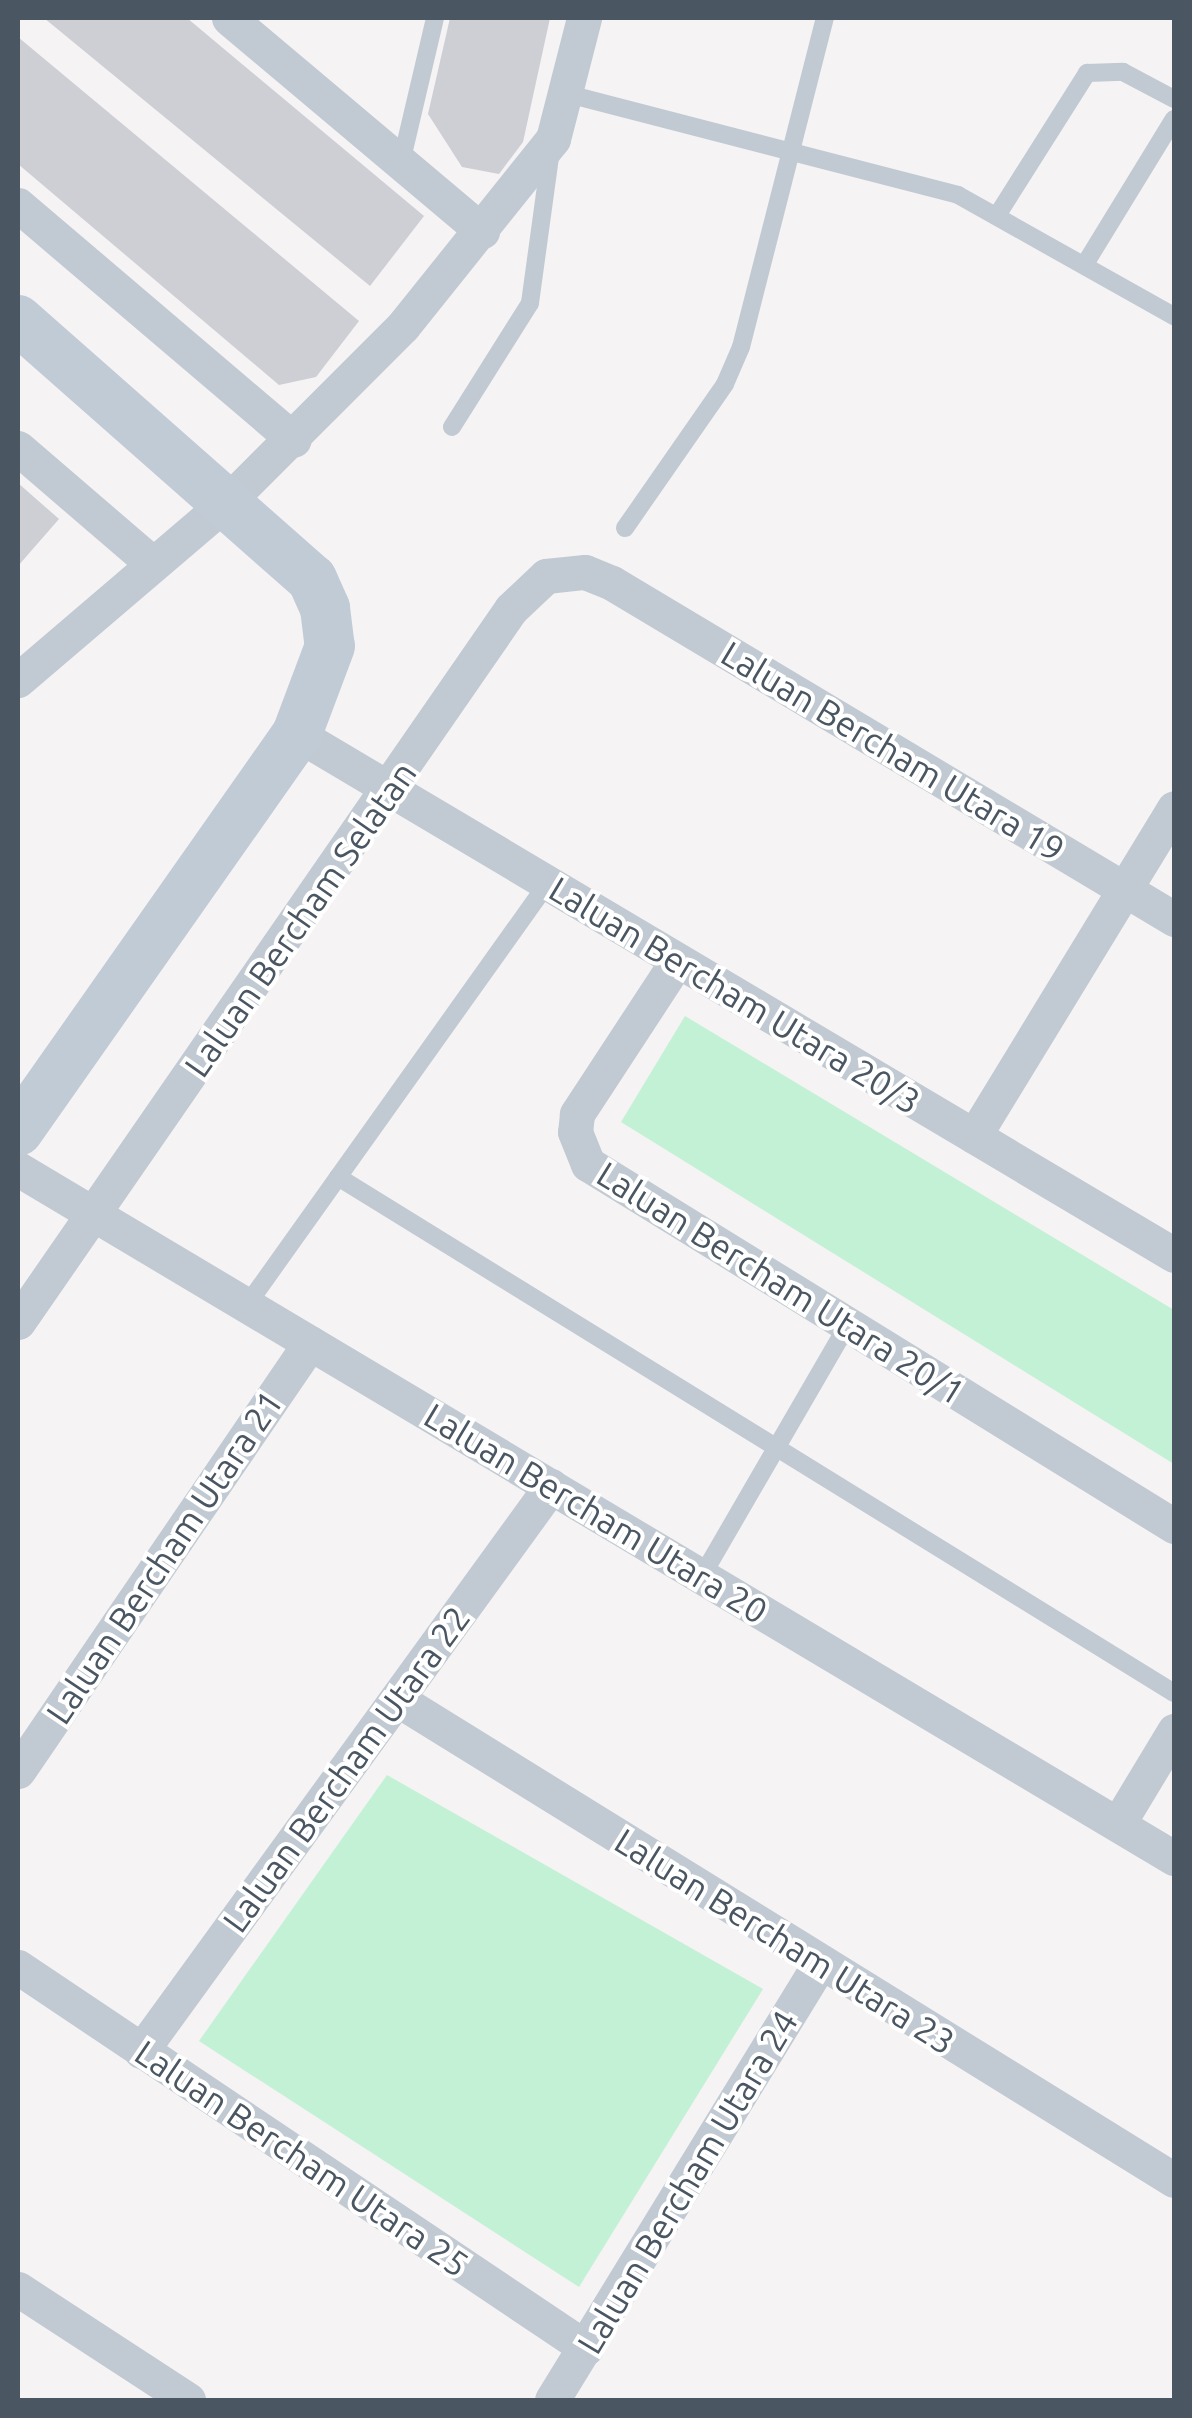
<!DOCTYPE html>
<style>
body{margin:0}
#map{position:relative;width:1192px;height:2418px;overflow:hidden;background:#f5f3f3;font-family:Ubuntu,sans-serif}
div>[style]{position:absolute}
.green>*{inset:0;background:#c3f1d5}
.building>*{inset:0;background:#cdcfd5}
.lane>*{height:18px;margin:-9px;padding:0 9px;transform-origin:9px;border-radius:9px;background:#c1cad2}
.street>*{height:35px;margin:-17.5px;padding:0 17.5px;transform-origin:17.5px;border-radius:17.5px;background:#c1cad2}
.secondary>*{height:50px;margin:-25px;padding:0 25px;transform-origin:25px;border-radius:25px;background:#c1cbd6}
span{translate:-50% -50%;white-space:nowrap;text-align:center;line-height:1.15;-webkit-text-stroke:8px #fff;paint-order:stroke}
.street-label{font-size:35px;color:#4a5661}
.frame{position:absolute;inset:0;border:20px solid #4a5661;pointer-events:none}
</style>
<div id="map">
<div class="green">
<i style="clip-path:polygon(685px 1016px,1174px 1310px,1174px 1464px,621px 1122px)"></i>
<i style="clip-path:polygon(387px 1775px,763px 1989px,579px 2287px,199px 2041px)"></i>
</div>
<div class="building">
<i style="clip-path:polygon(44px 18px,187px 18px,424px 216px,370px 286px)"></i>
<i style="clip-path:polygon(450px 18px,550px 18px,523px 142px,499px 174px,462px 167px,428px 114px)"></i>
<i style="clip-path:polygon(18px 37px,359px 321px,316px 377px,279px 385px,18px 164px)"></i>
<i style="clip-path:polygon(18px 483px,59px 519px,18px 566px)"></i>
</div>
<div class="lane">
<i style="left:568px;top:94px;width:403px;rotate:14.5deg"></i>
<i style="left:958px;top:195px;width:248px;rotate:29.3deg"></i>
<i style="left:401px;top:163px;width:149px;rotate:-76.8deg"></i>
<i style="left:998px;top:214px;width:167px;rotate:-57.7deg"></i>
<i style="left:1087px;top:73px;width:36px;rotate:-2deg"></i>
<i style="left:1123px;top:72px;width:58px;rotate:27.9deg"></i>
<i style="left:1085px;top:264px;width:170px;rotate:-58.5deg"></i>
<i style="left:452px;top:427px;width:146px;rotate:-57.8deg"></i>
<i style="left:530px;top:303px;width:155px;rotate:-82.2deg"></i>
<i style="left:625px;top:528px;width:175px;rotate:-55.2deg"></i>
<i style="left:725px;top:384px;width:40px;rotate:-66.6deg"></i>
<i style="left:741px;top:347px;width:340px;rotate:-75.7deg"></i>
<i style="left:338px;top:1177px;width:982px;rotate:31.68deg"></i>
<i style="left:247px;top:1305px;width:517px;rotate:-54.53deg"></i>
<i style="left:702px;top:1576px;width:289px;rotate:-59.9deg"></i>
</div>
<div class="street">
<i style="left:229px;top:18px;width:331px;rotate:40.1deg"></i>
<i style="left:18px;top:205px;width:362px;rotate:40.4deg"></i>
<i style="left:18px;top:448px;width:178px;rotate:40.7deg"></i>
<i style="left:18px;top:680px;width:277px;rotate:-40.5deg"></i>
<i style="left:229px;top:500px;width:246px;rotate:-45deg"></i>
<i style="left:403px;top:326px;width:240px;rotate:-51.3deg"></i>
<i style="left:553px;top:139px;width:125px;rotate:-75.6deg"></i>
<i style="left:297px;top:734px;width:1020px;rotate:30.71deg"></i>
<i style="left:677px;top:961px;width:183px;rotate:123.2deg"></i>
<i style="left:577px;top:1114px;width:18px;rotate:96deg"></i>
<i style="left:575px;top:1132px;width:35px;rotate:68deg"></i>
<i style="left:588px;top:1164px;width:689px;rotate:31.71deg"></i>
<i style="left:974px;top:1136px;width:384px;rotate:-58.6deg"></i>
<i style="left:18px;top:1169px;width:1346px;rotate:30.8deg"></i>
<i style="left:18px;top:1322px;width:867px;rotate:-55.34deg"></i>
<i style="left:511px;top:609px;width:48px;rotate:-43.3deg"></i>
<i style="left:546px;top:576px;width:39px;rotate:-6deg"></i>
<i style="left:585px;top:572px;width:29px;rotate:22deg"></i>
<i style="left:612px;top:583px;width:655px;rotate:30.87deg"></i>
<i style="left:397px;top:1699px;width:914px;rotate:31.76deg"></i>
<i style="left:18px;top:1771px;width:518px;rotate:-55.7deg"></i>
<i style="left:1118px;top:1824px;width:109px;rotate:-58.9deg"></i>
<i style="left:18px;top:1967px;width:684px;rotate:33.85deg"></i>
<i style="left:141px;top:2051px;width:698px;rotate:-54.03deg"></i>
<i style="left:18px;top:2289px;width:203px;rotate:33.1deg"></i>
<i style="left:552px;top:2400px;width:513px;rotate:-58.48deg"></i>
</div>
<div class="secondary">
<i style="left:18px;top:320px;width:392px;rotate:41.4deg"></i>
<i style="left:312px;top:579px;width:32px;rotate:66deg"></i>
<i style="left:325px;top:608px;width:38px;rotate:83deg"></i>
<i style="left:330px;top:646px;width:94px;rotate:110.6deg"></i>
<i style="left:297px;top:734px;width:485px;rotate:125.1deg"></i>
</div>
<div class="street-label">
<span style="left:893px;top:751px;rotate:31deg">Laluan Bercham Utara 19</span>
<span style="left:300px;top:919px;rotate:-55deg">Laluan Bercham Selatan</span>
<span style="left:735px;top:995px;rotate:31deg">Laluan Bercham Utara 20/3</span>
<span style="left:781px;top:1283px;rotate:32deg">Laluan Bercham Utara 20/1</span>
<span style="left:596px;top:1513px;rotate:31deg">Laluan Bercham Utara 20</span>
<span style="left:164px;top:1557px;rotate:-56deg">Laluan Bercham Utara 21</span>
<span style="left:346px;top:1769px;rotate:-54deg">Laluan Bercham Utara 22</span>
<span style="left:785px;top:1941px;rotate:32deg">Laluan Bercham Utara 23</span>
<span style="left:302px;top:2158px;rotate:34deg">Laluan Bercham Utara 25</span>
<span style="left:687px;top:2182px;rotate:-59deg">Laluan Bercham Utara 24</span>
</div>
<div class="frame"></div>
</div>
